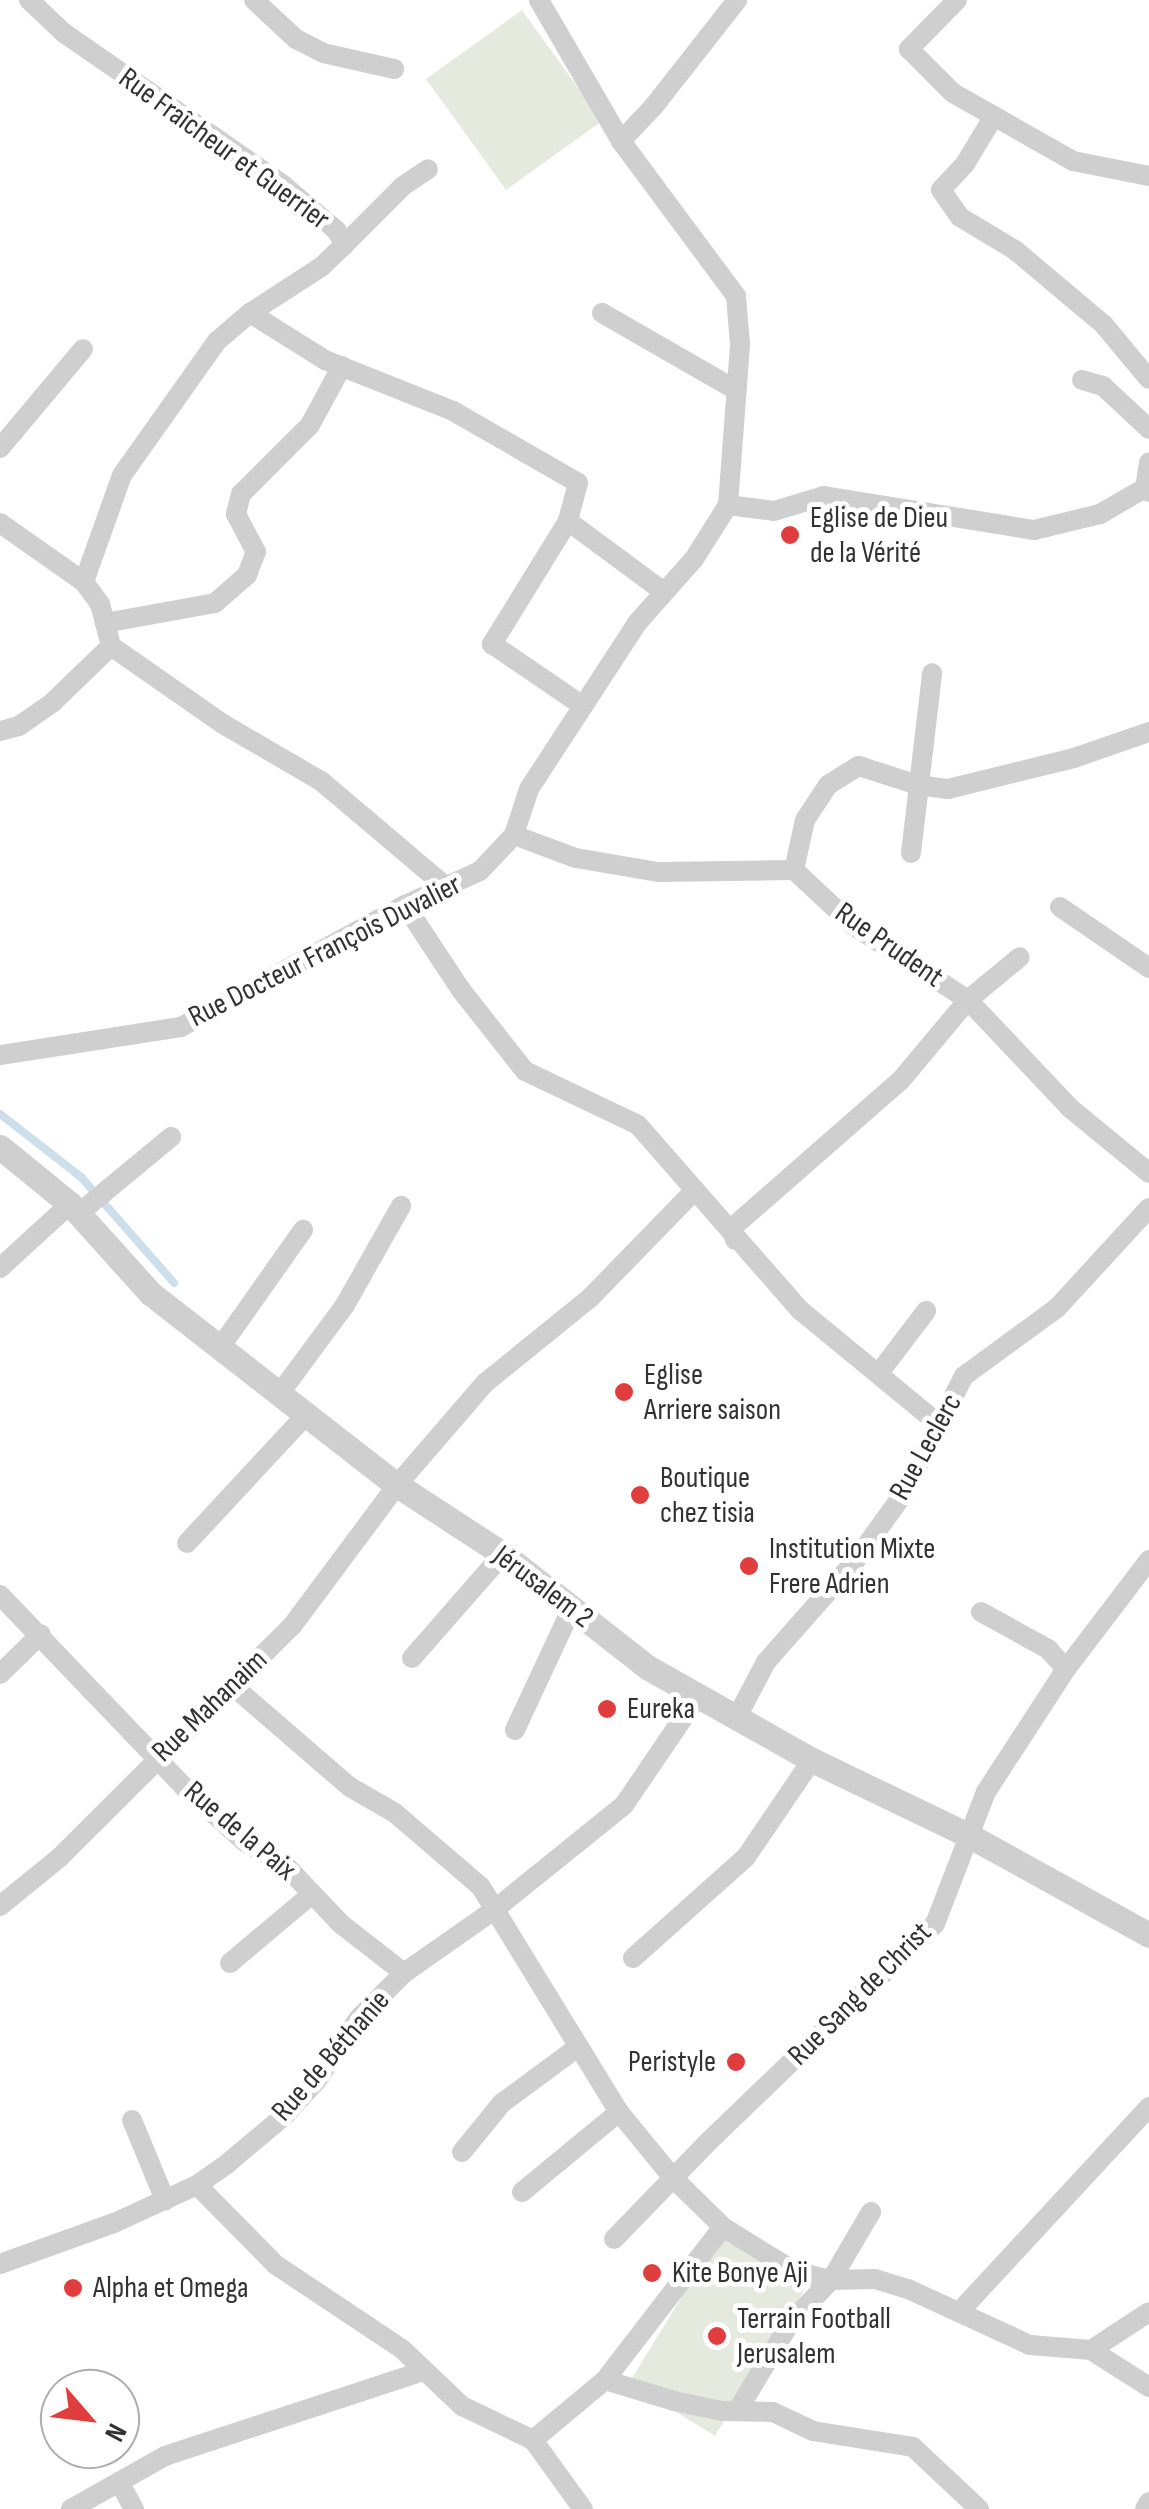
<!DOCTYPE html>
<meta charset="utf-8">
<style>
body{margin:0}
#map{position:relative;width:1149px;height:2509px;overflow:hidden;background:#fff;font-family:"Sofia Sans Condensed",sans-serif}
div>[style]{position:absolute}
.green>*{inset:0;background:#e4ebde}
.stream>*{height:8px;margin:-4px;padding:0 4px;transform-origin:4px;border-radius:4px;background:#cedfec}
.minor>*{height:20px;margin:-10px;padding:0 10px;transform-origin:10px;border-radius:10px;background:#cfcfcf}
.tertiary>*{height:25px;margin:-12.5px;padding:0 12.5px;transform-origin:12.5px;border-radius:12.5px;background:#cfcfcf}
.dots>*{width:28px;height:28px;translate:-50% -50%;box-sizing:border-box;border:5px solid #fff;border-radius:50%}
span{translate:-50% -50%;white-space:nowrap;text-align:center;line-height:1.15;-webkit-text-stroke:10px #fff;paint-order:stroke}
.street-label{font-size:30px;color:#323232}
.poi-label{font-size:30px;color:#323232}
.left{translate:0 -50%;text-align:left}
.right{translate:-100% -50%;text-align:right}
.north{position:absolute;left:40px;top:2369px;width:100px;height:100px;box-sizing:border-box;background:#fff;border:2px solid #adadad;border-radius:50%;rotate:118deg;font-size:28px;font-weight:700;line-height:40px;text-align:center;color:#323232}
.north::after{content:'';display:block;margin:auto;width:35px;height:45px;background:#e03d3e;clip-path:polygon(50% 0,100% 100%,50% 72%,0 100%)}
</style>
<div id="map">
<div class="green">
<i style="clip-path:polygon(522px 10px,602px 121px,506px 190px,426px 79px)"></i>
<i style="clip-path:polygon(719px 2236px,805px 2289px,715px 2436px,629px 2383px)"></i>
</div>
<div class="stream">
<i style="left:0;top:1114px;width:103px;rotate:37.9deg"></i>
<i style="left:81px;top:1177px;width:141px;rotate:48.7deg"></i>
</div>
<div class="minor">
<i style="left:29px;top:0;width:48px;rotate:43.3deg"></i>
<i style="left:64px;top:33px;width:265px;rotate:34.7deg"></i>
<i style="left:282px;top:184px;width:71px;rotate:40.4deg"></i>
<i style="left:336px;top:230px;width:17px;rotate:57deg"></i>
<i style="left:345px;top:244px;width:33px;rotate:136deg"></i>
<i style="left:321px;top:267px;width:85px;rotate:147.1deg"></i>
<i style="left:250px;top:313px;width:43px;rotate:139.7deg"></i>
<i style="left:217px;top:341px;width:164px;rotate:125.3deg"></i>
<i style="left:122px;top:475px;width:114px;rotate:109.6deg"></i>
<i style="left:84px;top:582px;width:27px;rotate:54deg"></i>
<i style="left:100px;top:604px;width:43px;rotate:75.3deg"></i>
<i style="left:254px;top:0;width:57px;rotate:42.9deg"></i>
<i style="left:296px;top:39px;width:30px;rotate:27deg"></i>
<i style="left:323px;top:53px;width:73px;rotate:12.7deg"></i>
<i style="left:957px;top:0;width:69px;rotate:134.4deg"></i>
<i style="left:909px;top:49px;width:62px;rotate:45deg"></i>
<i style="left:953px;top:93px;width:138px;rotate:29.5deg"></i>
<i style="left:1073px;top:161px;width:77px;rotate:11.2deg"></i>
<i style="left:994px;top:116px;width:56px;rotate:121.1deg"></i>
<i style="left:965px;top:164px;width:35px;rotate:133deg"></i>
<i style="left:941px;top:190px;width:33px;rotate:55deg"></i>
<i style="left:960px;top:217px;width:64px;rotate:31deg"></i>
<i style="left:1015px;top:250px;width:116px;rotate:40.1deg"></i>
<i style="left:1104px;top:325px;width:70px;rotate:50.2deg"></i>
<i style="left:621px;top:141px;width:48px;rotate:-46.7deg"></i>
<i style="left:654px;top:106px;width:135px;rotate:-51.9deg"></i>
<i style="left:345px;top:244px;width:82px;rotate:-45deg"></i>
<i style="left:403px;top:186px;width:30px;rotate:-34deg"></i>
<i style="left:250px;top:313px;width:89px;rotate:32.1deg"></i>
<i style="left:325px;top:360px;width:138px;rotate:21.7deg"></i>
<i style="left:453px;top:411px;width:144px;rotate:29.9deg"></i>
<i style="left:578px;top:483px;width:39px;rotate:105deg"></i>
<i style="left:568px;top:521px;width:119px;rotate:36.5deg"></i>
<i style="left:602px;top:313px;width:155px;rotate:29.9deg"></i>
<i style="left:1082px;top:380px;width:22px;rotate:16deg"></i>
<i style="left:1103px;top:386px;width:63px;rotate:43.1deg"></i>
<i style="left:0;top:448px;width:129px;rotate:-50deg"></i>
<i style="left:1145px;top:488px;width:26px;rotate:-81deg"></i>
<i style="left:728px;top:505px;width:46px;rotate:7.4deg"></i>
<i style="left:774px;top:511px;width:52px;rotate:-16.7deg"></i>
<i style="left:824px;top:496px;width:213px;rotate:9.2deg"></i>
<i style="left:1034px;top:530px;width:68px;rotate:-13.6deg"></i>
<i style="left:1100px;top:514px;width:52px;rotate:-30deg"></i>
<i style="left:1145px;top:488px;width:6px;rotate:45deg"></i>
<i style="left:568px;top:521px;width:145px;rotate:121.7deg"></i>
<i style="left:492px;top:644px;width:110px;rotate:34.3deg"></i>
<i style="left:0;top:523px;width:103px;rotate:35.1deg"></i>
<i style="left:105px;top:623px;width:112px;rotate:-10.3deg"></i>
<i style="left:215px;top:603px;width:43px;rotate:-41.2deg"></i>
<i style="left:247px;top:575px;width:25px;rotate:-69deg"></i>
<i style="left:256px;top:552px;width:43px;rotate:-117.8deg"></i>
<i style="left:236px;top:514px;width:21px;rotate:-76deg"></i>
<i style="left:241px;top:494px;width:98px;rotate:-45deg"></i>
<i style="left:310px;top:425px;width:67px;rotate:-61.5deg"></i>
<i style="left:111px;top:646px;width:136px;rotate:34.9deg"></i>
<i style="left:223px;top:724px;width:113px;rotate:30.2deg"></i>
<i style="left:321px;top:781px;width:167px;rotate:40.2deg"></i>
<i style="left:0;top:731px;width:20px;rotate:-15deg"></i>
<i style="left:19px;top:726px;width:40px;rotate:-34.9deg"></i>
<i style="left:52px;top:703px;width:82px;rotate:-44deg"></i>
<i style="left:514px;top:835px;width:66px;rotate:20.4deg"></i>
<i style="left:576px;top:858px;width:83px;rotate:9.7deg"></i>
<i style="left:658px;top:872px;width:136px;rotate:-0.8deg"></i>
<i style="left:794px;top:870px;width:81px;rotate:43deg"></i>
<i style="left:853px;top:925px;width:137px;rotate:33.1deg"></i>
<i style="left:968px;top:1000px;width:149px;rotate:46.6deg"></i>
<i style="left:1070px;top:1108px;width:102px;rotate:39.4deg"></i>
<i style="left:911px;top:853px;width:181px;rotate:-83.3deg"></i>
<i style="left:794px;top:870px;width:51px;rotate:-77.6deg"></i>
<i style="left:805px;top:820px;width:42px;rotate:-56.7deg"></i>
<i style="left:828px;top:785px;width:36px;rotate:-32deg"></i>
<i style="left:859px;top:766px;width:62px;rotate:17.9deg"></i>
<i style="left:918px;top:785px;width:30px;rotate:8deg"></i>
<i style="left:948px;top:789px;width:130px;rotate:-13.8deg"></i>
<i style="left:1074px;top:758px;width:79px;rotate:-19.1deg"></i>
<i style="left:405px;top:905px;width:102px;rotate:56.6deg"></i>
<i style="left:461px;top:990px;width:103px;rotate:51.7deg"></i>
<i style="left:525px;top:1071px;width:125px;rotate:25.5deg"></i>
<i style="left:638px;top:1125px;width:246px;rotate:48.8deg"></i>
<i style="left:800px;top:1310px;width:183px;rotate:39.4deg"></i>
<i style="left:1060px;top:907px;width:108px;rotate:34.4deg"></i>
<i style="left:0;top:1055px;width:183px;rotate:-8.8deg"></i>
<i style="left:181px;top:1027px;width:255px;rotate:-28.6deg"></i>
<i style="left:405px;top:905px;width:82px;rotate:-24.4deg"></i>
<i style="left:480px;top:871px;width:50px;rotate:-46.6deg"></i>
<i style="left:514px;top:835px;width:48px;rotate:-71.9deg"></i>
<i style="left:529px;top:789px;width:199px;rotate:-56.9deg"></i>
<i style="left:638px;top:622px;width:84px;rotate:-48.4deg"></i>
<i style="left:694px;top:559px;width:64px;rotate:-57.8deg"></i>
<i style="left:728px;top:505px;width:161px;rotate:-85.7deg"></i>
<i style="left:740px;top:344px;width:48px;rotate:-94.8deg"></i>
<i style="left:736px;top:296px;width:193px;rotate:-126.6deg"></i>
<i style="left:621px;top:141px;width:163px;rotate:-120.2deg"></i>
<i style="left:78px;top:1214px;width:121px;rotate:-39.6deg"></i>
<i style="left:735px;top:1240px;width:13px;rotate:-99deg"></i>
<i style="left:733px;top:1227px;width:223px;rotate:-41.2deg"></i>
<i style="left:901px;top:1080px;width:104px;rotate:-50.1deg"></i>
<i style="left:968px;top:1000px;width:67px;rotate:-39.6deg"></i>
<i style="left:0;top:1268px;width:95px;rotate:-42.4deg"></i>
<i style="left:219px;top:1349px;width:146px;rotate:-54.8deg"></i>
<i style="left:879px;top:1373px;width:78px;rotate:-52.8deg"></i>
<i style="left:280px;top:1393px;width:109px;rotate:-53.5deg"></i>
<i style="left:345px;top:1305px;width:114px;rotate:-60.5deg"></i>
<i style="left:187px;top:1543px;width:176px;rotate:-47.1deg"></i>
<i style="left:0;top:1595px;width:265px;rotate:46.2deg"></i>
<i style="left:183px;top:1786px;width:84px;rotate:42.1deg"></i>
<i style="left:245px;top:1842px;width:46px;rotate:29.9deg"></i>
<i style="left:285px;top:1865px;width:81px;rotate:46.5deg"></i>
<i style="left:341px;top:1924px;width:80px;rotate:37.9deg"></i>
<i style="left:981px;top:1612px;width:77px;rotate:28.9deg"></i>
<i style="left:1048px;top:1649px;width:27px;rotate:48deg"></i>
<i style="left:412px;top:1658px;width:138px;rotate:-48.8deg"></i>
<i style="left:0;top:1674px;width:57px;rotate:-44.3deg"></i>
<i style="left:234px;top:1687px;width:153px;rotate:40.8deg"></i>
<i style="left:350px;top:1787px;width:52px;rotate:30deg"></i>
<i style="left:395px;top:1813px;width:113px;rotate:40.7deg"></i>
<i style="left:481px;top:1887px;width:264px;rotate:58.5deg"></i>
<i style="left:619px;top:2112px;width:85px;rotate:50.7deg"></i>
<i style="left:673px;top:2178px;width:70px;rotate:44.4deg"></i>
<i style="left:723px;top:2227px;width:84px;rotate:31.8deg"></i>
<i style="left:794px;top:2271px;width:38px;rotate:14deg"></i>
<i style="left:831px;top:2280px;width:44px;rotate:-1.3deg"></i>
<i style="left:875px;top:2279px;width:34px;rotate:17deg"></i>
<i style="left:908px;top:2289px;width:134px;rotate:24.7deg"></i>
<i style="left:1030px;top:2345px;width:61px;rotate:4.7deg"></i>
<i style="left:1091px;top:2350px;width:69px;rotate:32.5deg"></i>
<i style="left:737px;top:1717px;width:62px;rotate:-62.2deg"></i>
<i style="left:766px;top:1662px;width:135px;rotate:-48.6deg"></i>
<i style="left:855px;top:1561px;width:80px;rotate:-54.1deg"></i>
<i style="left:902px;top:1496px;width:135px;rotate:-62.7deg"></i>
<i style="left:964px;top:1376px;width:115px;rotate:-36.2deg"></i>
<i style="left:1057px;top:1308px;width:136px;rotate:-47.4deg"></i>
<i style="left:515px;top:1730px;width:135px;rotate:-65deg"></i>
<i style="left:0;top:1906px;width:76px;rotate:-39.1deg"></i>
<i style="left:59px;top:1858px;width:329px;rotate:-44.9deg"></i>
<i style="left:292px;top:1626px;width:176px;rotate:-53.3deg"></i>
<i style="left:397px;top:1485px;width:135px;rotate:-49.2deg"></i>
<i style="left:485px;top:1383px;width:135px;rotate:-39deg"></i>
<i style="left:590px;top:1298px;width:149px;rotate:-45.8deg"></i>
<i style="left:633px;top:1958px;width:152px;rotate:-41.8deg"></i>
<i style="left:746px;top:1857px;width:117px;rotate:-55.8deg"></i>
<i style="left:230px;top:1963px;width:107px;rotate:-40.1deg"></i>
<i style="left:132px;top:2120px;width:87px;rotate:67.6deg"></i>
<i style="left:462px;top:2152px;width:63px;rotate:-50.8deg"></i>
<i style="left:502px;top:2103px;width:94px;rotate:-36.4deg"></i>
<i style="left:197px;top:2185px;width:112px;rotate:45.4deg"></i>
<i style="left:276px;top:2265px;width:151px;rotate:33.7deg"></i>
<i style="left:402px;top:2349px;width:83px;rotate:43.5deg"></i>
<i style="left:462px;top:2406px;width:79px;rotate:25.6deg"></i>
<i style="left:533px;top:2440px;width:85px;rotate:54.1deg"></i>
<i style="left:522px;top:2192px;width:126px;rotate:-39.5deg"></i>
<i style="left:614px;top:2239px;width:131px;rotate:-45.9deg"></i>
<i style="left:705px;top:2145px;width:319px;rotate:-43.9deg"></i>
<i style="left:935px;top:1924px;width:142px;rotate:-68.9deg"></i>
<i style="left:986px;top:1792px;width:147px;rotate:-57deg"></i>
<i style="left:1066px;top:1669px;width:137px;rotate:-52.7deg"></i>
<i style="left:0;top:2264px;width:121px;rotate:-19.8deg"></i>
<i style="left:114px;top:2223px;width:91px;rotate:-24.6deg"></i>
<i style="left:197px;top:2185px;width:38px;rotate:-35deg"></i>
<i style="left:228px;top:2163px;width:73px;rotate:-40deg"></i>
<i style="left:284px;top:2116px;width:49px;rotate:-47.5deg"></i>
<i style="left:317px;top:2080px;width:75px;rotate:-55.9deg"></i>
<i style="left:359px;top:2018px;width:64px;rotate:-45deg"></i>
<i style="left:404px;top:1973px;width:110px;rotate:-35deg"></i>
<i style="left:494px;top:1910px;width:167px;rotate:-38.9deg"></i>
<i style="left:624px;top:1805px;width:132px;rotate:-55.8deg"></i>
<i style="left:961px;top:2310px;width:277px;rotate:-47.2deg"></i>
<i style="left:1091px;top:2350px;width:69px;rotate:-33.2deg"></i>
<i style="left:605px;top:2380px;width:72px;rotate:16.9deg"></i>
<i style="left:674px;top:2401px;width:49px;rotate:11.8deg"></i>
<i style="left:722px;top:2411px;width:51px;rotate:1.1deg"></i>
<i style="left:773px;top:2412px;width:44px;rotate:25.4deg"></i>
<i style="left:813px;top:2431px;width:101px;rotate:9.1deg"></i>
<i style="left:913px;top:2447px;width:91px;rotate:43.2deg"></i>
<i style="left:739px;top:2408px;width:99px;rotate:-59deg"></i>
<i style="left:790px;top:2323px;width:59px;rotate:-46.4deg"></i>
<i style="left:831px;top:2280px;width:79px;rotate:-59.5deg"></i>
<i style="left:533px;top:2440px;width:94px;rotate:-39.8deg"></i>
<i style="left:605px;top:2380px;width:193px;rotate:-52.4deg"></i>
<i style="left:119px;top:2482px;width:31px;rotate:61deg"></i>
<i style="left:71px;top:2509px;width:108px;rotate:-29.4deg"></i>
<i style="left:165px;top:2456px;width:272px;rotate:-18.2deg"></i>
<i style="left:1145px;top:2509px;width:8px;rotate:-60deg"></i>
</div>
<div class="tertiary">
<i style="left:0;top:1147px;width:90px;rotate:39.2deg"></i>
<i style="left:70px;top:1204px;width:120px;rotate:48deg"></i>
<i style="left:150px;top:1293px;width:313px;rotate:37.9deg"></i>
<i style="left:397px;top:1485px;width:126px;rotate:33.1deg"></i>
<i style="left:503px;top:1554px;width:183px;rotate:38.1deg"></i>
<i style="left:647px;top:1667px;width:189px;rotate:29.4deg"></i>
<i style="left:812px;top:1760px;width:173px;rotate:25.7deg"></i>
<i style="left:968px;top:1835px;width:207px;rotate:28.9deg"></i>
</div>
<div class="dots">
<i style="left:790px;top:535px;background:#e03d3e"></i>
<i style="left:624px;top:1392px;background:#e03d3e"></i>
<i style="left:640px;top:1495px;background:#e03d3e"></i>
<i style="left:749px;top:1566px;background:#e03d3e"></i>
<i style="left:607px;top:1709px;background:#e03d3e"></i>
<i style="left:736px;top:2062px;background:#e03d3e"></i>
<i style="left:652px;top:2273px;background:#e03d3e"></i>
<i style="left:73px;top:2288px;background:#e03d3e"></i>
<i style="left:717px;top:2336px;background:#e03d3e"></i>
</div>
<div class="street-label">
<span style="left:224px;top:149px;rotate:36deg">Rue Fraîcheur et Guerrier</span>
<span style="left:889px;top:945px;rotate:35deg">Rue Prudent</span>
<span style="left:325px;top:951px;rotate:-27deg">Rue Docteur François Duvalier</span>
<span style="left:926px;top:1447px;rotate:-61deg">Rue Leclerc</span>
<span style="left:543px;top:1587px;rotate:37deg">Jérusalem 2</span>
<span style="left:210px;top:1706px;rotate:-44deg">Rue Mahanaim</span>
<span style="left:240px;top:1831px;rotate:40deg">Rue de la Paix</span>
<span style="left:860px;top:1994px;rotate:-45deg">Rue Sang de Christ</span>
<span style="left:331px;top:2056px;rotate:-49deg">Rue de Béthanie</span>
</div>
<div class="poi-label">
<span class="left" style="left:810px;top:535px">Eglise de Dieu<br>de la Vérité</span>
<span class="left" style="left:644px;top:1392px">Eglise<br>Arriere saison</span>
<span class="left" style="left:660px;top:1495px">Boutique<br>chez tisia</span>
<span class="left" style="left:769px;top:1566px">Institution Mixte<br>Frere Adrien</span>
<span class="left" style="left:627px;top:1709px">Eureka</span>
<span class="right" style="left:716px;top:2062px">Peristyle</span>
<span class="left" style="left:672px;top:2273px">Kite Bonye Aji</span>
<span class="left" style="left:93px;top:2288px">Alpha et Omega</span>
<span class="left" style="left:737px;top:2336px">Terrain Football<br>Jerusalem</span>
</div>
<div class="north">N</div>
</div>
